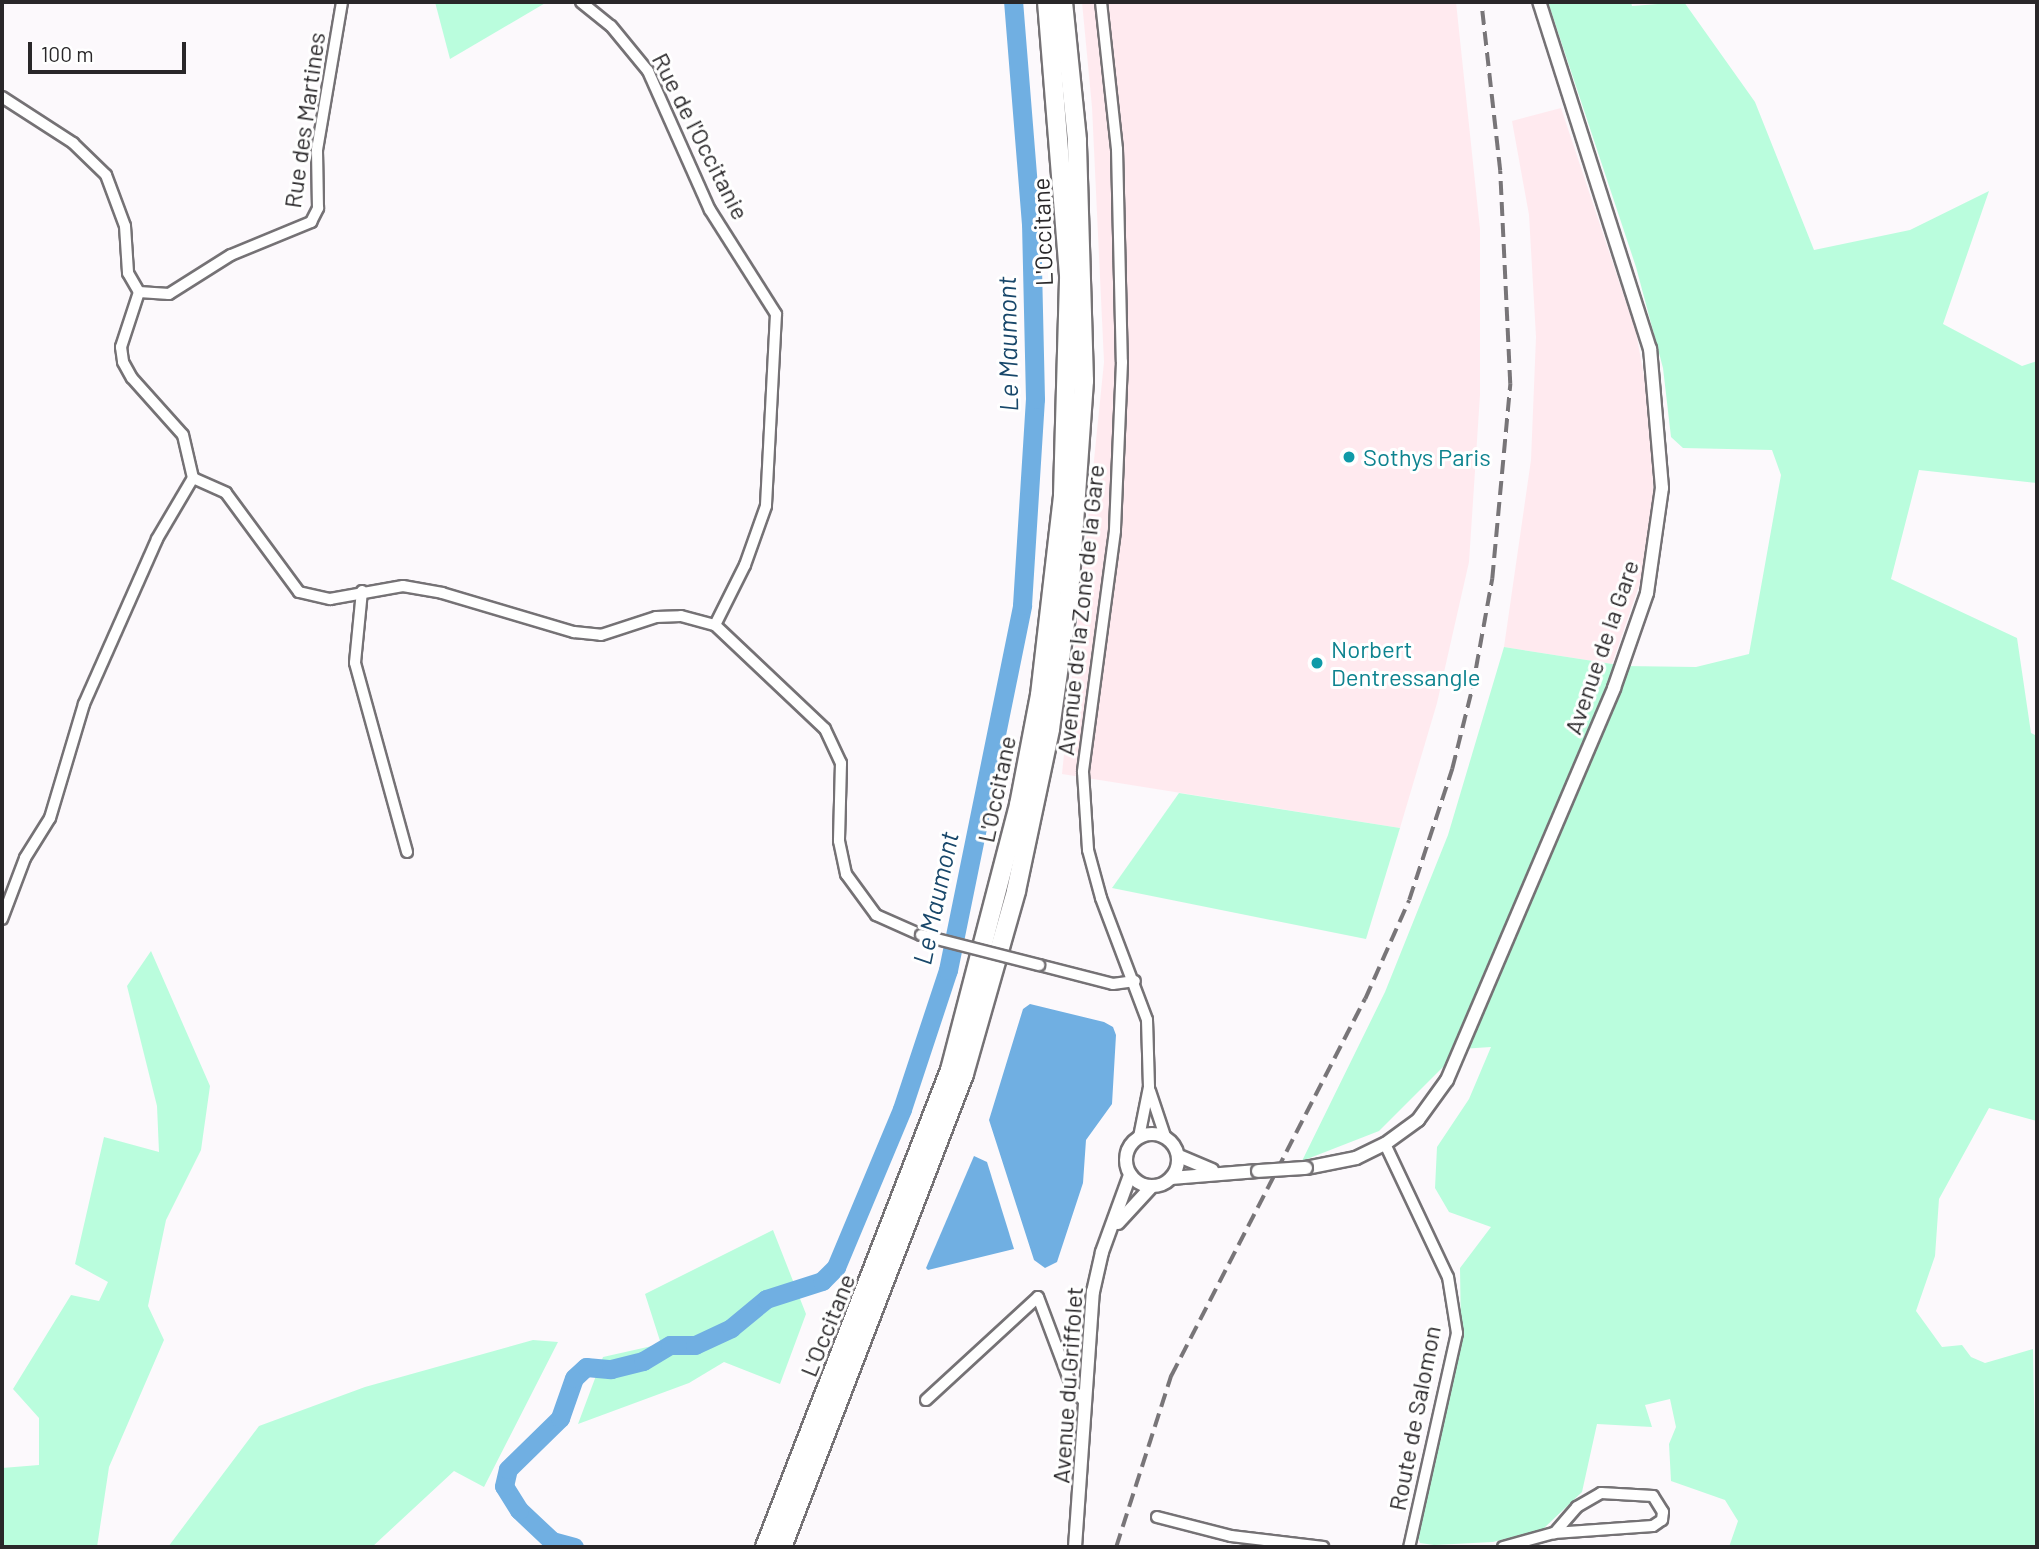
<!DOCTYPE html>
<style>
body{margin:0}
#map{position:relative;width:2039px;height:1549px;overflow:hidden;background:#fcf9fc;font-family:Barlow,sans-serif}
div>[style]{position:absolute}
.industrial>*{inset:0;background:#ffeaef}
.green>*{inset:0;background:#bafddd}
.water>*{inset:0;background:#70afe2}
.river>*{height:19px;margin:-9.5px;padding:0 9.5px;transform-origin:9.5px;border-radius:9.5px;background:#70afe2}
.roads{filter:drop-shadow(2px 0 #757275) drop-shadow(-2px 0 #757275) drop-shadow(0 2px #757275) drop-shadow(0 -2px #757275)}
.minor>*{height:10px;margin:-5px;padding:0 5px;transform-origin:5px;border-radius:5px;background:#fff}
.tertiary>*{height:12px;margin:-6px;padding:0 6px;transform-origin:6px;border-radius:6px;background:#fff}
.tertiary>.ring{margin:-6px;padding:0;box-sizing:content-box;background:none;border:12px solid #fff;border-radius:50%}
.motorway>*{height:18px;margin:-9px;padding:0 9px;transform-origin:9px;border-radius:9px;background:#fff}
.rail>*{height:3.5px;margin-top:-1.75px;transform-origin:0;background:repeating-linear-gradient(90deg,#787578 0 14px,transparent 0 21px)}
.bridges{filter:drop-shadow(2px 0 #757275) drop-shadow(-2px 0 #757275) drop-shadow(0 2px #757275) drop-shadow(0 -2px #757275)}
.minor-bridge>*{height:10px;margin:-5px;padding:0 5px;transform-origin:5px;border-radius:5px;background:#fff}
.tertiary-bridge>*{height:12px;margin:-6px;padding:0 6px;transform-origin:6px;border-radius:6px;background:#fff}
.dots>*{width:19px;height:19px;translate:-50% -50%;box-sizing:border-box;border:4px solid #fff;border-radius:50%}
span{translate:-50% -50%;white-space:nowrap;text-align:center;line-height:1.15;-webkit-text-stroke:6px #fff;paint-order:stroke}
.street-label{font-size:24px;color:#292729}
.culture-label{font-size:24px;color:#0d838f}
.left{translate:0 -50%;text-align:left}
.water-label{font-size:26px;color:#18476a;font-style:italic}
.frame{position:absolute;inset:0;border:4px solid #292729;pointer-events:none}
.scale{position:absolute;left:28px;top:42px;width:158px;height:32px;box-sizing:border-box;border:4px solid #292729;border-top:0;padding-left:9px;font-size:21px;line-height:24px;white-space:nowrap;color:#292729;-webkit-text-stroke:5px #fff;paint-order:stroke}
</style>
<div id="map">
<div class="industrial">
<i style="clip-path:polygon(1082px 2px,1456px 2px,1480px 229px,1480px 395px,1469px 562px,1437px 703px,1400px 828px,1062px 774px,1104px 362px,1092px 107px)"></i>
<i style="clip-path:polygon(1561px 108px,1636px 332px,1652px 420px,1653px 498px,1641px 580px,1612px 664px,1504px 647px,1531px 460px,1536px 337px,1529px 215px,1512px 121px)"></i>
</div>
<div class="green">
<i style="clip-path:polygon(435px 2px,547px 2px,450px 59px)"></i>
<i style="clip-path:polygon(1548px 2px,1631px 2px,1632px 6px,1684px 2px,1755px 102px,1814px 250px,1910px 230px,1989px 191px,1943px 324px,2022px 366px,2037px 361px,2037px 483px,1919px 470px,1891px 579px,2017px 638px,2031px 733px,2037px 736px,2037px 1121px,1989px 1108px,1939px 1199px,1935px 1256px,1916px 1311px,1942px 1347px,1962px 1345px,1971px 1357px,1985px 1363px,2033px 1349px,2037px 1547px,1729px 1547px,1738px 1521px,1725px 1500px,1671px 1481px,1669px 1444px,1676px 1427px,1670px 1399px,1645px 1405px,1652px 1427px,1597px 1424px,1582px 1492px,1543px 1529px,1493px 1542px,1434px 1545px,1420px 1543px,1418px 1538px,1461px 1335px,1460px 1268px,1491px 1227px,1449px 1212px,1435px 1188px,1437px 1147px,1469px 1099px,1491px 1047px,1461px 1049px,1379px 1131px,1302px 1161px,1385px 992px,1448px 835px,1504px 647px,1625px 666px,1696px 667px,1749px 654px,1781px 475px,1772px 450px,1683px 448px,1671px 437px,1663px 368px,1636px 267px)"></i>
<i style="clip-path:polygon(1179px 793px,1400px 828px,1366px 939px,1112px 888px)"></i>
<i style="clip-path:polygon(151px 951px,210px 1086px,201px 1150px,166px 1220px,148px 1306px,164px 1340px,109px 1467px,97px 1547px,2px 1547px,2px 1468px,39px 1465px,39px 1418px,13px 1389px,71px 1295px,99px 1301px,108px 1282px,75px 1264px,104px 1137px,159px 1152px,157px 1106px,127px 986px)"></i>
<i style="clip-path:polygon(773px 1230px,806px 1314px,780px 1384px,724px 1362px,689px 1383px,578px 1424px,603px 1357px,661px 1344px,645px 1294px)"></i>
<i style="clip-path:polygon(533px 1340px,558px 1342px,484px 1487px,454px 1471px,372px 1547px,168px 1547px,259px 1426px,365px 1387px)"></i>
</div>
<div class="water">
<i style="clip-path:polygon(1030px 1004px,1104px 1022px,1113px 1027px,1116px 1035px,1112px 1104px,1086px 1140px,1083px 1183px,1057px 1262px,1045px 1268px,1034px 1260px,989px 1120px,1023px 1009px)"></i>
<i style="clip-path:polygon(974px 1156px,987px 1162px,1014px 1249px,928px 1270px,926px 1268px)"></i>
</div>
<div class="river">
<i style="left:574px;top:1547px;width:23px;rotate:-165deg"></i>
<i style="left:552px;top:1541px;width:45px;rotate:-136.8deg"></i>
<i style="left:519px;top:1510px;width:28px;rotate:-122deg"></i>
<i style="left:504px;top:1486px;width:17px;rotate:-77deg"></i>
<i style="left:508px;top:1469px;width:73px;rotate:-44.4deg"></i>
<i style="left:560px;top:1418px;width:42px;rotate:-70.7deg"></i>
<i style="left:574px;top:1378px;width:16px;rotate:-43deg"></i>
<i style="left:586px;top:1367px;width:25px;rotate:5deg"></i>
<i style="left:611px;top:1369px;width:33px;rotate:-14deg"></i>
<i style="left:643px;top:1361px;width:31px;rotate:-31deg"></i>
<i style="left:670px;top:1345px;width:25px"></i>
<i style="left:695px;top:1345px;width:40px;rotate:-25deg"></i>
<i style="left:731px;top:1328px;width:45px;rotate:-39.6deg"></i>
<i style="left:766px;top:1299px;width:59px;rotate:-17.8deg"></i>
<i style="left:822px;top:1281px;width:20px;rotate:-45deg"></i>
<i style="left:836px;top:1267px;width:171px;rotate:-67.3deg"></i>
<i style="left:902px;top:1109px;width:146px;rotate:-71.7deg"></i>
<i style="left:948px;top:970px;width:372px;rotate:-78.5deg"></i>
<i style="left:1022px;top:605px;width:206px;rotate:-86.4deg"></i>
<i style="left:1035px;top:399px;width:175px;rotate:-91.3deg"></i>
<i style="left:1031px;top:224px;width:223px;rotate:-94.6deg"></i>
</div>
<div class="roads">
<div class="minor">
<i style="left:581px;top:2px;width:38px;rotate:39deg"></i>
<i style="left:611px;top:26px;width:58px;rotate:50.6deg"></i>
<i style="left:648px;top:71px;width:152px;rotate:66deg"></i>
<i style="left:710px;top:210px;width:123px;rotate:57.6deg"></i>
<i style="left:776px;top:314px;width:192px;rotate:93deg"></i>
<i style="left:766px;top:506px;width:63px;rotate:109.6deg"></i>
<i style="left:745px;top:565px;width:67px;rotate:116.6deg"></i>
<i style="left:1101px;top:2px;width:148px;rotate:83.8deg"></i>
<i style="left:1117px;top:149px;width:213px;rotate:88.7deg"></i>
<i style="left:1122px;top:362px;width:169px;rotate:92.4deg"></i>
<i style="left:1115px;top:531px;width:243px;rotate:97.6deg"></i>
<i style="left:1083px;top:772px;width:78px;rotate:86.3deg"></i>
<i style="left:1088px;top:850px;width:50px;rotate:74.8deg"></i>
<i style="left:1101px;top:898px;width:130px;rotate:69.3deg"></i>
<i style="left:1147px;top:1020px;width:67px;rotate:88.3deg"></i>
<i style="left:1149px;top:1087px;width:51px;rotate:101.3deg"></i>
<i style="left:2px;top:97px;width:85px;rotate:32.9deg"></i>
<i style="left:73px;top:143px;width:46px;rotate:44.1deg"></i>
<i style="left:106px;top:175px;width:54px;rotate:69.6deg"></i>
<i style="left:125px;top:226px;width:47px;rotate:86.3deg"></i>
<i style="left:128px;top:273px;width:22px;rotate:60deg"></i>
<i style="left:139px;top:292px;width:58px;rotate:108.1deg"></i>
<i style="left:121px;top:347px;width:15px;rotate:82deg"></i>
<i style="left:123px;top:362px;width:18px;rotate:61deg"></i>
<i style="left:132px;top:378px;width:76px;rotate:48.2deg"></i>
<i style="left:183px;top:435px;width:44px;rotate:76.9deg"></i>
<i style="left:193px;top:478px;width:36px;rotate:24deg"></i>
<i style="left:226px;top:493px;width:123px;rotate:53.6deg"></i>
<i style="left:299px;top:592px;width:32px;rotate:13deg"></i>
<i style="left:330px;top:599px;width:74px;rotate:-10.1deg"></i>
<i style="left:403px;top:586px;width:40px;rotate:10deg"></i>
<i style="left:442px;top:593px;width:138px;rotate:16.5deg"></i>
<i style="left:574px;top:632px;width:27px;rotate:6deg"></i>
<i style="left:601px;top:635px;width:58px;rotate:-18.1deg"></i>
<i style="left:656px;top:617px;width:25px;rotate:-2deg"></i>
<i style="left:681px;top:616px;width:35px;rotate:15deg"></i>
<i style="left:715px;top:625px;width:151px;rotate:43.4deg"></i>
<i style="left:825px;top:729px;width:38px;rotate:65deg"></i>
<i style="left:841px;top:763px;width:78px;rotate:91.5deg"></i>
<i style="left:839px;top:841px;width:34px;rotate:78deg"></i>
<i style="left:846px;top:874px;width:51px;rotate:53.8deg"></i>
<i style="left:876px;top:915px;width:49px;rotate:24deg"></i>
<i style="left:139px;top:292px;width:30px;rotate:4deg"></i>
<i style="left:169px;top:294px;width:73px;rotate:-32.2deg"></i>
<i style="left:231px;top:255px;width:87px;rotate:-22.4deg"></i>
<i style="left:311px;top:222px;width:16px;rotate:-63deg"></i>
<i style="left:318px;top:208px;width:58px;rotate:-91deg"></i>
<i style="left:317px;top:150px;width:150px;rotate:-80.4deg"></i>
<i style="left:362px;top:591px;width:72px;rotate:95.6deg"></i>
<i style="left:355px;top:663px;width:196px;rotate:74.6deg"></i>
<i style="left:2px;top:919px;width:65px;rotate:-69.3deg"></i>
<i style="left:25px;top:858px;width:47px;rotate:-58deg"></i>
<i style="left:50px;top:818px;width:119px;rotate:-73.4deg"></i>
<i style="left:84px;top:704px;width:180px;rotate:-66.1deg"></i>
<i style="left:157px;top:539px;width:71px;rotate:-59.5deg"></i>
<i style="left:1039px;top:965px;width:76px;rotate:14.4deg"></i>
<i style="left:1113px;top:984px;width:22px;rotate:-8deg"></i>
<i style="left:1150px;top:1091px;width:47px;rotate:71.6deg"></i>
<i style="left:1385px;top:1144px;width:147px;rotate:64.7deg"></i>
<i style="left:1448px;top:1277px;width:57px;rotate:80.9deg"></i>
<i style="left:1457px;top:1333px;width:219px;rotate:102.6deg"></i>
<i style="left:926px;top:1400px;width:152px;rotate:-42.6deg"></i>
<i style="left:1038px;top:1297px;width:99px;rotate:69.4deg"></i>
<i style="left:1073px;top:1390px;width:17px;rotate:45deg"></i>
<i style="left:1157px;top:1517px;width:76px;rotate:14.4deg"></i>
<i style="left:1231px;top:1536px;width:93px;rotate:6.8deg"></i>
<i style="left:1503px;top:1547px;width:53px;rotate:-15.4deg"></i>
<i style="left:1554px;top:1533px;width:99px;rotate:-4deg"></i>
<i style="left:1653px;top:1526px;width:11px;rotate:-34deg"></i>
<i style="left:1662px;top:1520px;width:8px;rotate:-83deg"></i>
<i style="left:1663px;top:1512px;width:19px;rotate:-122deg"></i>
<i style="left:1653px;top:1496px;width:52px;rotate:-176.7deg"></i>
<i style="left:1601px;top:1493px;width:28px;rotate:150deg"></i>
<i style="left:1577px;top:1507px;width:35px;rotate:131deg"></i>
</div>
<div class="tertiary">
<i class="ring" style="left:1126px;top:1134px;width:40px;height:40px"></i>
<i style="left:1179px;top:1156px;width:36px;rotate:23deg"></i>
<i style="left:1306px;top:1168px;width:51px;rotate:-11.3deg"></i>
<i style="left:1356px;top:1158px;width:32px;rotate:-26deg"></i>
<i style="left:1385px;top:1144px;width:41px;rotate:-36deg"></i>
<i style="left:1418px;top:1120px;width:49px;rotate:-54.1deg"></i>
<i style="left:1447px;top:1080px;width:426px;rotate:-66.9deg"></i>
<i style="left:1614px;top:688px;width:101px;rotate:-70.8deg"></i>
<i style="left:1647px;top:593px;width:106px;rotate:-81.9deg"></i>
<i style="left:1662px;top:488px;width:140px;rotate:-94.9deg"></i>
<i style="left:1650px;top:349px;width:364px;rotate:-107.7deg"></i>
<i style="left:1171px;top:1178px;width:87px;rotate:-4.6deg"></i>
<i style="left:1118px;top:1223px;width:50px;rotate:-47.4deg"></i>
<i style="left:1075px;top:1547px;width:256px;rotate:-86deg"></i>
<i style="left:1093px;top:1292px;width:41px;rotate:-77.3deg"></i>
<i style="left:1102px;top:1252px;width:82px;rotate:-70deg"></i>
</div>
<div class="motorway">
<i style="left:765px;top:1547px;width:512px;rotate:-68.8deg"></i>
<i style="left:950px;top:1070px;width:274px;rotate:-75.4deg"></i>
<i style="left:1019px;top:805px;width:112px;rotate:-79.2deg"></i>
<i style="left:1040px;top:695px;width:201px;rotate:-83.4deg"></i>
<i style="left:1063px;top:495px;width:220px;rotate:-88.4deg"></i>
<i style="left:1069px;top:275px;width:274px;rotate:-94.6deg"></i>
<i style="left:782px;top:1547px;width:507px;rotate:-68.95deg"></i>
<i style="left:964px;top:1074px;width:190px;rotate:-74.1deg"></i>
<i style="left:1016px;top:891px;width:166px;rotate:-78.1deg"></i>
<i style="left:1050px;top:729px;width:135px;rotate:-81.9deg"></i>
<i style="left:1069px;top:595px;width:215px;rotate:-86deg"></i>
<i style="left:1084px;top:381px;width:241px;rotate:-91.7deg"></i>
<i style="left:1077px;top:140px;width:139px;rotate:-95.8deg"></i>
</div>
</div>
<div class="rail">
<i style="left:1116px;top:1547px;width:180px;rotate:-72.2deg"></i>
<i style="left:1171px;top:1376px;width:424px;rotate:-62.8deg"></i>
<i style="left:1365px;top:999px;width:108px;rotate:-66deg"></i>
<i style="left:1409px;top:900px;width:138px;rotate:-71.8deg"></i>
<i style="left:1452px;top:769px;width:82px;rotate:-76deg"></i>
<i style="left:1472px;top:689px;width:112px;rotate:-79.7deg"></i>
<i style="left:1492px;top:579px;width:196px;rotate:-84.7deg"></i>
<i style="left:1510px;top:384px;width:213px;rotate:-92.7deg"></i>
<i style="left:1500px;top:171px;width:170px;rotate:-96.4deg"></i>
</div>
<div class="bridges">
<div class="minor-bridge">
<i style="left:921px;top:935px;width:122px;rotate:14.3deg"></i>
</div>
<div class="tertiary-bridge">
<i style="left:1258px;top:1171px;width:48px;rotate:-3.6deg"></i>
</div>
</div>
<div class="dots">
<i style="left:1349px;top:457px;background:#0f9aa8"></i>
<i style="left:1317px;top:663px;background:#0f9aa8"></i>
</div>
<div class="street-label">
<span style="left:304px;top:120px;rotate:-82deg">Rue des Martines</span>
<span style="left:701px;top:136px;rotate:63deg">Rue de l'Occitanie</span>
<span style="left:1042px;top:232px;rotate:-92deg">L'Occitane</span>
<span style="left:1080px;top:610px;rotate:-84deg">Avenue de la Zone de la Gare</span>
<span style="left:1601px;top:647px;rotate:-71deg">Avenue de la Gare</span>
<span style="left:996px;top:789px;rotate:-78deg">L'Occitane</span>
<span style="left:827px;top:1325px;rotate:-68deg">L'Occitane</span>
<span style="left:1067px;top:1385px;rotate:-86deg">Avenue du Griffolet</span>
<span style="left:1414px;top:1418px;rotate:-79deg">Route de Salomon</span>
</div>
<div class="culture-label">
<span class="left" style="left:1363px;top:457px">Sothys Paris</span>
<span class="left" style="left:1331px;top:663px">Norbert<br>Dentressangle</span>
</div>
<div class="water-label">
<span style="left:1007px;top:344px;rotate:-91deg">Le Maumont</span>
<span style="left:935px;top:898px;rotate:-78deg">Le Maumont</span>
</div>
<div class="frame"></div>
<div class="scale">100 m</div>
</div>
